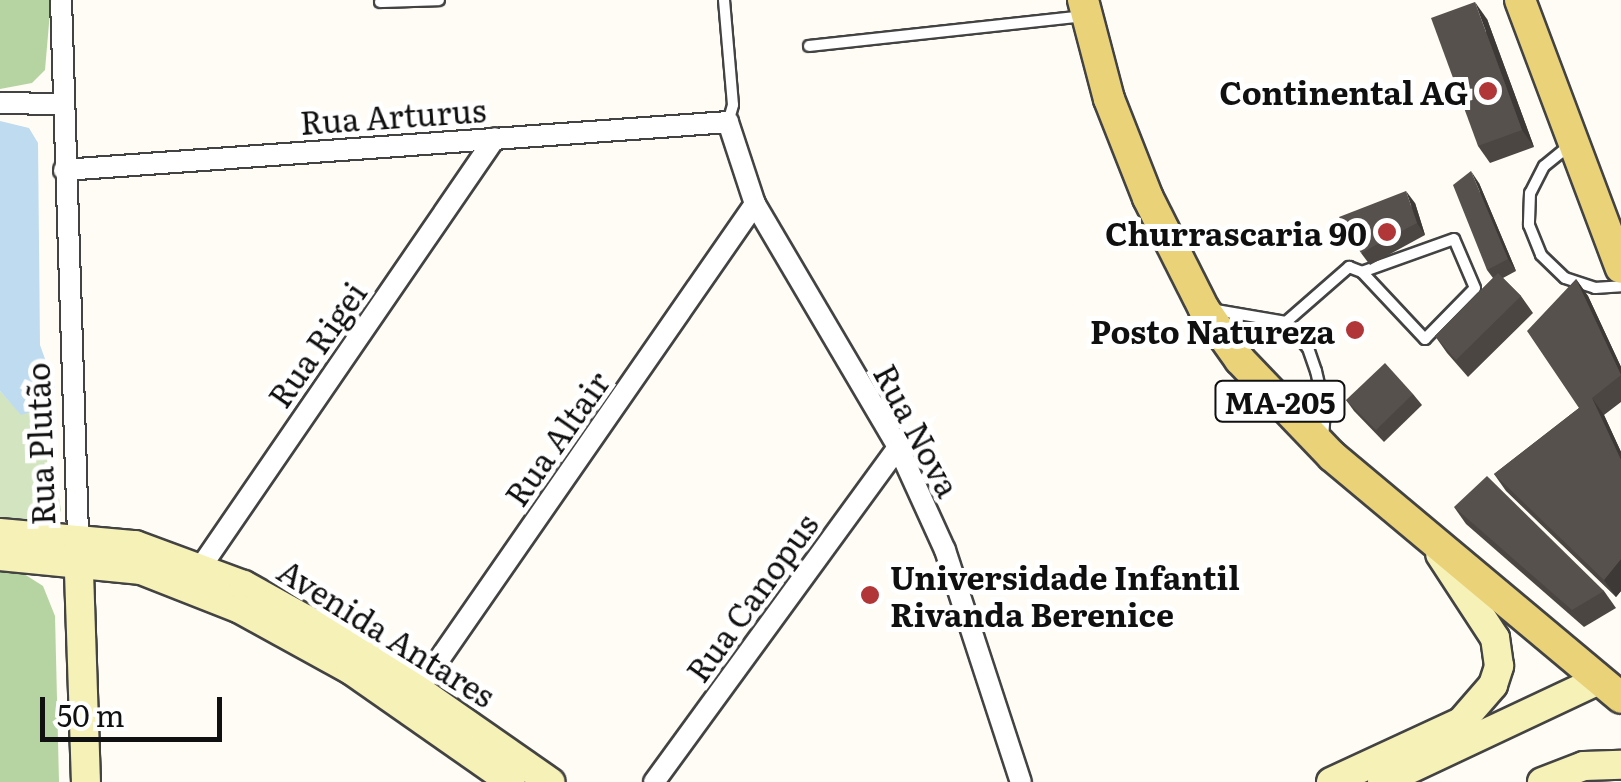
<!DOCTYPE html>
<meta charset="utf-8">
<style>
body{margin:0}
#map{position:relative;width:1621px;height:782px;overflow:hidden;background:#fefcf4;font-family:Literata,serif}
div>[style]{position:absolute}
.green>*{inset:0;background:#d2e5c0}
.forest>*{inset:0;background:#b6d4a1}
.water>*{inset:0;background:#bedbf0}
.roads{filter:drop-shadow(2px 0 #434343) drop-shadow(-2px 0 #434343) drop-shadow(0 2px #434343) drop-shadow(0 -2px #434343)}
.lane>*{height:10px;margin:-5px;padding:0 5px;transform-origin:5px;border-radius:5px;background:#fff}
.street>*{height:20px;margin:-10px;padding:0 10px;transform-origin:10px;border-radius:10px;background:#fff}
.secondary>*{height:28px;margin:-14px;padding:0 14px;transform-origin:14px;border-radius:14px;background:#f6f1b6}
.primary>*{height:30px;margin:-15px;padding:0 15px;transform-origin:15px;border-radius:15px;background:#e9d278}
.wall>*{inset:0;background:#4b4642}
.shaded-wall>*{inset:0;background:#3d3936}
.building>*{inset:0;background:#57514d}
.dots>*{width:28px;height:28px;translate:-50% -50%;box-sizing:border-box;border:5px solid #fff;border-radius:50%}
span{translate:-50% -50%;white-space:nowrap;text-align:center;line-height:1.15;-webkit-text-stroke:10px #fff;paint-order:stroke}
.shield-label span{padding:2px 8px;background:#fff;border:2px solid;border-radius:8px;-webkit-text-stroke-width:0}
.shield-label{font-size:30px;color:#101010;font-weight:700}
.poi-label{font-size:32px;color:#101010;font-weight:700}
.right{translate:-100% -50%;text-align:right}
.left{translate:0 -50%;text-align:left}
.street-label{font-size:32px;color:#101010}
.scale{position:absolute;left:40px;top:697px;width:182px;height:45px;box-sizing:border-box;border:5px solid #101010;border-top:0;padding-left:12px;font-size:30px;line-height:35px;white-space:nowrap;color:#101010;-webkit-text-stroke:8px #fff;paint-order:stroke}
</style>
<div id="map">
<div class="green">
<i style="clip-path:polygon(0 391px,21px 414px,44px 408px,61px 510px,56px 521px,0 523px)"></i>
</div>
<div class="forest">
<i style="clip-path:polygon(0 0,51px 0,45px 70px,32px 83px,0 89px)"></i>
<i style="clip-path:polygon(0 571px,21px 572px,43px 586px,55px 616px,59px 782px,0 782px)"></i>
</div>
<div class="water">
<i style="clip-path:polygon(0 121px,29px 128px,38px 143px,40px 345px,55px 387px,44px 408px,21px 415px,0 391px)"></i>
</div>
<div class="roads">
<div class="lane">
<i style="left:724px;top:0;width:105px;rotate:85.1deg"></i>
<i style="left:733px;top:105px;width:18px;rotate:106deg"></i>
<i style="left:380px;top:2px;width:59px;rotate:-1.9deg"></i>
<i style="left:809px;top:46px;width:277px;rotate:-6.2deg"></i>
<i style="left:1570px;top:145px;width:33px;rotate:141deg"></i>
<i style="left:1544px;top:166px;width:30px;rotate:117deg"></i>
<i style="left:1530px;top:193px;width:32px;rotate:92deg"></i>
<i style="left:1529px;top:225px;width:32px;rotate:68deg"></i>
<i style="left:1541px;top:255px;width:33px;rotate:44deg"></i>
<i style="left:1565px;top:278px;width:32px;rotate:18deg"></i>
<i style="left:1595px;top:288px;width:26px;rotate:-4deg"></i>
<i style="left:1210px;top:309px;width:77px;rotate:9.7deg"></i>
<i style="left:1286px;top:322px;width:34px;rotate:50deg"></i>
<i style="left:1308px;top:348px;width:24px;rotate:71deg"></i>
<i style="left:1316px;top:371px;width:40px;rotate:77deg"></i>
<i style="left:1325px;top:410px;width:27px;rotate:94deg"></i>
<i style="left:1286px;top:322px;width:84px;rotate:-41.1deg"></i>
<i style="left:1349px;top:267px;width:14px;rotate:21deg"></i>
<i style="left:1362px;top:272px;width:92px;rotate:46.8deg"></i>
<i style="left:1425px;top:339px;width:71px;rotate:-45.6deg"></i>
<i style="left:1475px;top:288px;width:53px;rotate:-113.2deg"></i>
<i style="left:1454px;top:239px;width:98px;rotate:160.3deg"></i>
</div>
<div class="street">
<i style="left:61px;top:0;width:536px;rotate:88.18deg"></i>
<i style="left:0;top:103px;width:60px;rotate:1deg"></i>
<i style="left:64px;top:170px;width:666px;rotate:-4.13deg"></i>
<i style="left:728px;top:122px;width:86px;rotate:71.8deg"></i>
<i style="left:755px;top:204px;width:282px;rotate:59.5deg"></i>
<i style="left:898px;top:447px;width:113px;rotate:65.5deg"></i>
<i style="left:945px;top:550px;width:244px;rotate:71.9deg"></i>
<i style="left:194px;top:577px;width:532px;rotate:-55.56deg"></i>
<i style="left:411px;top:700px;width:604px;rotate:-55.26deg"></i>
<i style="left:654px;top:782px;width:414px;rotate:-53.9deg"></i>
</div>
<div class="secondary">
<i style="left:0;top:533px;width:136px;rotate:5.1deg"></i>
<i style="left:135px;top:545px;width:116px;rotate:20.2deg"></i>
<i style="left:244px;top:585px;width:134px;rotate:29.1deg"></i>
<i style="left:361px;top:650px;width:231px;rotate:34.9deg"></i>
<i style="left:78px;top:542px;width:240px;rotate:88.1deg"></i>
<i style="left:0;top:556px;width:142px;rotate:5.7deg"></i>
<i style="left:141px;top:570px;width:106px;rotate:21.5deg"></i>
<i style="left:240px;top:609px;width:127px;rotate:28.8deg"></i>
<i style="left:351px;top:670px;width:195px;rotate:35deg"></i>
<i style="left:1331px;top:782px;width:143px;rotate:-24.8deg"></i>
<i style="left:1461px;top:722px;width:49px;rotate:-49.1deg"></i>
<i style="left:1493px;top:685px;width:20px;rotate:-72deg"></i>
<i style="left:1499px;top:666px;width:28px;rotate:-98deg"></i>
<i style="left:1495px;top:638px;width:100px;rotate:-123.2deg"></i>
<i style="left:1382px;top:782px;width:240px;rotate:-25.2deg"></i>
<i style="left:1542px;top:782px;width:45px;rotate:-20.9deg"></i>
<i style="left:1584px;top:766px;width:37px;rotate:-2deg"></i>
</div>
<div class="primary">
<i style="left:1083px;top:0;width:102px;rotate:75.3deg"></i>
<i style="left:1109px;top:99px;width:106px;rotate:68.5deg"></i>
<i style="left:1148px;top:198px;width:124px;rotate:63.2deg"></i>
<i style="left:1204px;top:309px;width:62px;rotate:54.8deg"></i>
<i style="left:1240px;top:360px;width:133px;rotate:46.2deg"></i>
<i style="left:1332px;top:456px;width:377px;rotate:39.9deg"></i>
<i style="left:1520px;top:0;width:286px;rotate:69.4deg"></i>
</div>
</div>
<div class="wall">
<i style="clip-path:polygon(1487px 19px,1534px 147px,1490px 163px,1478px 146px)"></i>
<i style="clip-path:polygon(1479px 183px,1516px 271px,1503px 278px,1521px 296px,1533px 313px,1468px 377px,1447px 353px,1435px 336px,1493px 278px,1487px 270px)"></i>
<i style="clip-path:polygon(1415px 203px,1425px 235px,1370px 265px,1361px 253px)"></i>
<i style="clip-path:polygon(1576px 279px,1588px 296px,1621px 367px,1621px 402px,1604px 415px,1621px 452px,1621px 591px,1616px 597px,1506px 491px,1494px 474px,1579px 408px)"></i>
<i style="clip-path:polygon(1413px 394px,1422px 405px,1384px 442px,1354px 411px,1346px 400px)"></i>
<i style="clip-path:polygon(1454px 507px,1604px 591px,1616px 608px,1584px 627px,1466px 524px)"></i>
</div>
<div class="shaded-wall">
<i style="clip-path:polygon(1475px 2px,1487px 19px,1534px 147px,1522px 130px)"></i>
<i style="clip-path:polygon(1471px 171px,1479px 183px,1516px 271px,1508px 259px)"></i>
<i style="clip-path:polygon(1406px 191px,1415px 203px,1425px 235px,1417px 223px)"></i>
<i style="clip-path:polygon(1576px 279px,1588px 296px,1621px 367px,1621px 375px)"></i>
<i style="clip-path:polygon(1592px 398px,1604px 415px,1621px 452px,1621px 460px)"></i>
<i style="clip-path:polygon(1621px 559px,1621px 591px,1616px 597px,1604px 580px)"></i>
</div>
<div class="building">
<i style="clip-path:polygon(1475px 2px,1522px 130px,1478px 146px,1431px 18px)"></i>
<i style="clip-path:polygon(1471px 171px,1508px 259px,1487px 270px,1453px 185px)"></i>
<i style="clip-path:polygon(1406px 191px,1417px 223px,1361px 253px,1339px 217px)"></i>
<i style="clip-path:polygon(1498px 273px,1521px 296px,1456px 360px,1435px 336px)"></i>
<i style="clip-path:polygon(1576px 279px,1621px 375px,1592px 398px,1621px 460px,1621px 559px,1604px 580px,1494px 474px,1579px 408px,1527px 331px)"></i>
<i style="clip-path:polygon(1385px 363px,1413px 394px,1376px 430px,1346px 400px)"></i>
<i style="clip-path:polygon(1487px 476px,1604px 591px,1572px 610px,1454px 507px)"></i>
</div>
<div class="dots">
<i style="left:1488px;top:91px;background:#b13638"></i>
<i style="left:1387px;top:232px;background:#b13638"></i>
<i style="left:1355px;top:330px;background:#b13638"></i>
<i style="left:870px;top:595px;background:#b13638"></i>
</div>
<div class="shield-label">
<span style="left:1280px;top:401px">MA-205</span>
</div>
<div class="poi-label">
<span class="right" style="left:1468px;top:91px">Continental AG</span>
<span class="right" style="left:1367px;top:232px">Churrascaria 90</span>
<span class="right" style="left:1335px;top:330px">Posto Natureza</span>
<span class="left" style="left:890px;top:595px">Universidade Infantil<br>Rivanda Berenice</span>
</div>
<div class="street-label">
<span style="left:393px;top:115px;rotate:-4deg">Rua Arturus</span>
<span style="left:316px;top:344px;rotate:-55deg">Rua Rigei</span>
<span style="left:918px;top:430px;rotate:62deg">Rua Nova</span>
<span style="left:556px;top:438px;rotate:-55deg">Rua Altair</span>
<span style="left:39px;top:444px;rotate:-92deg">Rua Plutão</span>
<span style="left:751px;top:597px;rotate:-54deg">Rua Canopus</span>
<span style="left:387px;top:632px;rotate:32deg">Avenida Antares</span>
</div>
<div class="scale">50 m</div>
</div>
